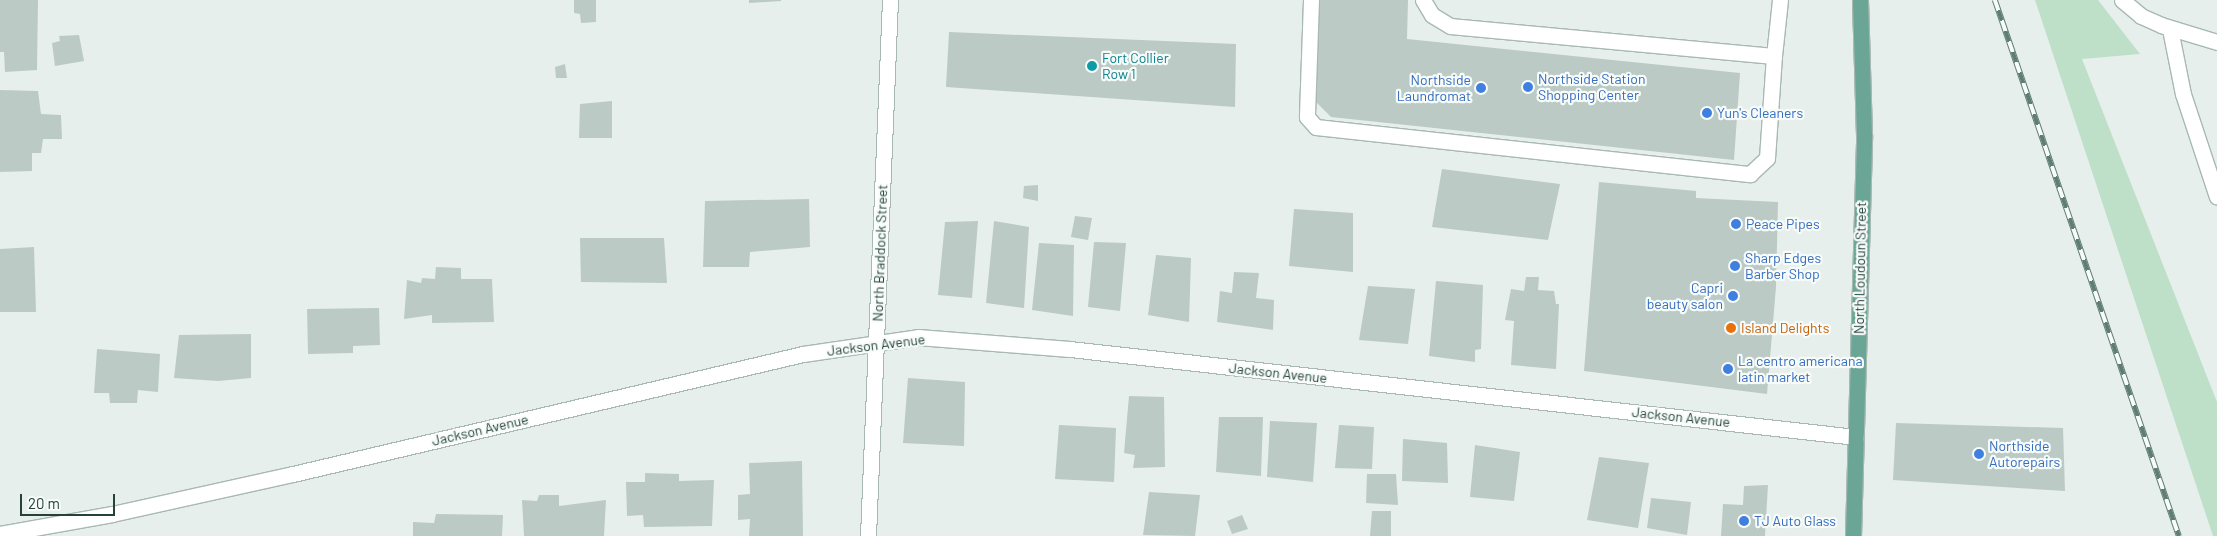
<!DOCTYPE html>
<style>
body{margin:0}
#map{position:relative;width:2217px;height:536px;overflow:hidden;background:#e6efeb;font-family:Barlow,sans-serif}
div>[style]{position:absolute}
.green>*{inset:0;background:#bfe0c8}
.building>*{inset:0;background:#bbcac4}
.roads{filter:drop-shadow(1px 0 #a8b8b2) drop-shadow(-1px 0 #a8b8b2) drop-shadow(0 1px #a8b8b2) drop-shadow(0 -1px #a8b8b2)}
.service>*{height:15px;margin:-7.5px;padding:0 7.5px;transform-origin:7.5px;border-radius:7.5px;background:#fff}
.minor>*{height:15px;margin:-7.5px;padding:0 7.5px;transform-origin:7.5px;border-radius:7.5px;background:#fff}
.tertiary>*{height:15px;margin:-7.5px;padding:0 7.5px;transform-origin:7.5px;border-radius:7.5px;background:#fff}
.primary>*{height:15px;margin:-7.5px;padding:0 7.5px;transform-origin:7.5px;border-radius:7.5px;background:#6aa596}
.rail>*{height:5.5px;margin-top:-2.75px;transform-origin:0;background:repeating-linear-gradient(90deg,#f7fbf9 0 11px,#5f7d75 0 22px);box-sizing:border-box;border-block:1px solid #5f7d75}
.dots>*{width:14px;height:14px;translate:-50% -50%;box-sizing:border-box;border:2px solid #f7fbf9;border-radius:50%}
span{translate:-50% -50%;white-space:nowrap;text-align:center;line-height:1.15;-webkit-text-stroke:4.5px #f7fbf9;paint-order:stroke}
.culture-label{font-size:14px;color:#0d838f}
.left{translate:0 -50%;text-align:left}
.shop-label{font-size:14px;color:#366cbe}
.right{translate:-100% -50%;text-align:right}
.street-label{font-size:14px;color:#24423a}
.food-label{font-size:14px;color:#c56008}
.scale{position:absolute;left:20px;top:494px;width:95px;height:22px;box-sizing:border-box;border:2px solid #24423a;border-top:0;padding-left:6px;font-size:15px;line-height:18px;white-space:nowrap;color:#24423a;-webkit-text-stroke:4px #f7fbf9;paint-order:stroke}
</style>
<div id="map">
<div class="green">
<i style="clip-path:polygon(2035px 0,2098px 0,2140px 54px,2082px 59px,2217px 402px,2217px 536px,2213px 536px)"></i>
</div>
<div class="building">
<i style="clip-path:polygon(0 0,38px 0,37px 70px,5px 72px,4px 52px,0 52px)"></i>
<i style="clip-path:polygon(574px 0,596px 0,596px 22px,581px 23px,580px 14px,574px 13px)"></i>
<i style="clip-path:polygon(749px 0,781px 0,781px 1px,749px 3px)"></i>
<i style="clip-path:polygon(1320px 0,1408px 0,1407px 39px,1740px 73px,1734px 160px,1331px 117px,1315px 101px)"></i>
<i style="clip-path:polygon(949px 32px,1236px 44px,1235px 107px,946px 87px)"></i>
<i style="clip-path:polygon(79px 35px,84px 61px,55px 66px,52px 43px,60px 41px,59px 36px)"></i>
<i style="clip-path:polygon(565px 64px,567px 78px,556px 78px,555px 67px)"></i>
<i style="clip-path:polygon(0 90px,38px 91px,41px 114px,61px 115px,62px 139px,43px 139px,41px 153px,32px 153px,32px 171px,0 172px)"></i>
<i style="clip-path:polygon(612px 101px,612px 138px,579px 138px,580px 104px)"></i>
<i style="clip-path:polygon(1442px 169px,1560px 184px,1548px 240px,1432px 227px)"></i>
<i style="clip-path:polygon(1599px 182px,1696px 191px,1696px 198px,1778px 202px,1776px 287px,1767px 394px,1584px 371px)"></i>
<i style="clip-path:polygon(1038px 185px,1038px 201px,1023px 198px,1024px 186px)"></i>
<i style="clip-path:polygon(809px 199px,810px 247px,750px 252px,749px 267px,703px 267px,705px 201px)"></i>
<i style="clip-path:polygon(1294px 209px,1353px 213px,1353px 272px,1289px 266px)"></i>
<i style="clip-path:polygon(1075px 216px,1092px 218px,1088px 240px,1071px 237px)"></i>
<i style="clip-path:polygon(978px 221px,972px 298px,938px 295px,945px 222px)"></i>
<i style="clip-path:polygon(994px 221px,1029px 227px,1024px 308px,986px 303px)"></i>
<i style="clip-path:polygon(580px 238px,664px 238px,667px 283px,581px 282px)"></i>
<i style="clip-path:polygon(1094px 242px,1126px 243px,1120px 311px,1088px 307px)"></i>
<i style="clip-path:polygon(1039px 243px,1074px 245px,1073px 316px,1032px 310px)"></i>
<i style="clip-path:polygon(34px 247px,36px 312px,0 312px,0 249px)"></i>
<i style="clip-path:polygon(1156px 255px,1191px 258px,1189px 322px,1148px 315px)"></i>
<i style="clip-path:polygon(436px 267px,461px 268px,461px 279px,492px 279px,494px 322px,432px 323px,432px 315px,404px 319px,407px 280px,421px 283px,422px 278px,435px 279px)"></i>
<i style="clip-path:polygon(1234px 272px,1259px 273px,1256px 298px,1274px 300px,1273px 330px,1217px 322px,1220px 291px,1232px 293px)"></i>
<i style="clip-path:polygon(1526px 277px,1539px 277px,1538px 290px,1554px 291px,1556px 304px,1559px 304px,1556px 369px,1511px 365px,1514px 321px,1505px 320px,1511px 289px,1524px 291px)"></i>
<i style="clip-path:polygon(1436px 281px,1483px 285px,1481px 349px,1475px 350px,1475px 362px,1429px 356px)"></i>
<i style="clip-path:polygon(1368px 286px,1415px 289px,1408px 344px,1359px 340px)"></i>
<i style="clip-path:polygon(379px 308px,380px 345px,353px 346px,353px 353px,308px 354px,307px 309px)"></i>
<i style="clip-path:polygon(251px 334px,251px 378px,218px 381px,174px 378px,179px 335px)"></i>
<i style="clip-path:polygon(97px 349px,160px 354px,158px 392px,138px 390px,137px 403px,110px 403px,109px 393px,94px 393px)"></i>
<i style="clip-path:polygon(908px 378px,965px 382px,964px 446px,903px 443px)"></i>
<i style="clip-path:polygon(1129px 396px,1164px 397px,1165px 467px,1133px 468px,1135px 455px,1124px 453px)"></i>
<i style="clip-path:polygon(1219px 417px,1263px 417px,1261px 476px,1216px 472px)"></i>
<i style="clip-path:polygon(1270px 421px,1317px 423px,1313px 482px,1267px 477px)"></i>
<i style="clip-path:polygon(1896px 423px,2063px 428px,2065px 491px,1893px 480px)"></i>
<i style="clip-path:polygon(1059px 425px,1116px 428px,1114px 482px,1055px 479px)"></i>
<i style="clip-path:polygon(1339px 425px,1374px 427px,1372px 469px,1335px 468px)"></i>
<i style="clip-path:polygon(1403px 439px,1447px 443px,1448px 483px,1402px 481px)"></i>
<i style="clip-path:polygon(1475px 445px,1520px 452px,1514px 501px,1470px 497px)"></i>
<i style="clip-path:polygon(1599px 457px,1649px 463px,1638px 528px,1587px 520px)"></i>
<i style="clip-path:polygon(802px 461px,803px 536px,749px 536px,750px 519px,738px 520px,738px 495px,750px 494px,749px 463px)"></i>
<i style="clip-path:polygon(645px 473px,679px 474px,679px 481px,714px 480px,712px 526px,644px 527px,643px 515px,627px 516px,626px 482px,645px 482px)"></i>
<i style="clip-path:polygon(1367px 474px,1396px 474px,1398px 505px,1366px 503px)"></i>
<i style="clip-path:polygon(1768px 485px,1765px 536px,1721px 536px,1723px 504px,1743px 505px,1744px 486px)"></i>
<i style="clip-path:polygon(1149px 492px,1200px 495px,1195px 536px,1143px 535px)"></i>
<i style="clip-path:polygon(539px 495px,559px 495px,559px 506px,606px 500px,604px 536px,524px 536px,522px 500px,537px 501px)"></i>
<i style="clip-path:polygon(1651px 498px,1691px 502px,1687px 535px,1647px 528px)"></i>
<i style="clip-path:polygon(1372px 511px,1391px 511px,1391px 536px,1370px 536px)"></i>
<i style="clip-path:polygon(436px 514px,503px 515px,502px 536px,413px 536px,413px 522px,434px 523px)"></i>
<i style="clip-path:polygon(1242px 515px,1248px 529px,1232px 534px,1227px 521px)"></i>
</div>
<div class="roads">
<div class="service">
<i style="left:1311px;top:0;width:117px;rotate:92deg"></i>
<i style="left:1307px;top:117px;width:13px;rotate:48deg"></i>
<i style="left:1316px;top:127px;width:437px;rotate:6.2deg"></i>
<i style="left:1750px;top:174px;width:23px;rotate:-43deg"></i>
<i style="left:1767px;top:158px;width:102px;rotate:-86.1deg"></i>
<i style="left:1423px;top:0;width:17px;rotate:59deg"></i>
<i style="left:1432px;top:15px;width:21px;rotate:31deg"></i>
<i style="left:1450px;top:26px;width:325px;rotate:5.3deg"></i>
<i style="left:1774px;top:56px;width:56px;rotate:-83.9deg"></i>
<i style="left:2170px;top:29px;width:66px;rotate:78.7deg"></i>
<i style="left:2183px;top:94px;width:108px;rotate:71.7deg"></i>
</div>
<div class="minor">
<i style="left:0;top:534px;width:114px;rotate:-10.1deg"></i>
<i style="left:112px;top:514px;width:185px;rotate:-12.5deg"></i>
<i style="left:293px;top:474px;width:524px;rotate:-13.24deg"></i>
<i style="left:803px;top:354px;width:116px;rotate:-8.4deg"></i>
<i style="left:918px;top:337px;width:152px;rotate:4.5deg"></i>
<i style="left:1070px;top:349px;width:791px;rotate:6.39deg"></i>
<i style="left:868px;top:536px;width:536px;rotate:-87.65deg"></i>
</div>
<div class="tertiary">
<i style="left:2122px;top:0;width:25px;rotate:40deg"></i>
<i style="left:2141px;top:16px;width:22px;rotate:24deg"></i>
<i style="left:2161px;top:25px;width:59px;rotate:16.9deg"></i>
</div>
<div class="primary">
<i style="left:1853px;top:536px;width:401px;rotate:-88.4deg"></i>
<i style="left:1864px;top:135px;width:135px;rotate:-91.7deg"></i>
</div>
</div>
<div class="rail">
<i style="left:1995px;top:0;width:567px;rotate:71.05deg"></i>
</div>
<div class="dots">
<i style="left:1092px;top:66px;background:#0f9aa8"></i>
<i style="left:1528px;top:87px;background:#3f7fe0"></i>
<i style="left:1481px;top:88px;background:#3f7fe0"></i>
<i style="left:1707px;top:113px;background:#3f7fe0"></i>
<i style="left:1736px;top:224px;background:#3f7fe0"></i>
<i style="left:1735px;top:266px;background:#3f7fe0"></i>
<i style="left:1733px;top:296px;background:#3f7fe0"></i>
<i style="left:1731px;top:328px;background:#e8710a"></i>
<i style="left:1728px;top:369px;background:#3f7fe0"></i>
<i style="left:1979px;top:454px;background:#3f7fe0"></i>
<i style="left:1744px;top:521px;background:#3f7fe0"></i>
</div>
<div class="culture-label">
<span class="left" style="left:1102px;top:66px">Fort Collier<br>Row 1</span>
</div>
<div class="shop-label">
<span class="left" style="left:1538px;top:87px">Northside Station<br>Shopping Center</span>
<span class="right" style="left:1471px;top:88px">Northside<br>Laundromat</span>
<span class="left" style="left:1717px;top:113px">Yun's Cleaners</span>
<span class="left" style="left:1746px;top:224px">Peace Pipes</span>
<span class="left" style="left:1745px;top:266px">Sharp Edges<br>Barber Shop</span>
<span class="right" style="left:1723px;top:296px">Capri<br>beauty salon</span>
<span class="left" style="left:1738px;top:369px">La centro americana<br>latin market</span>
<span class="left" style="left:1989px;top:454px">Northside<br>Autorepairs</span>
<span class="left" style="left:1754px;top:521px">TJ Auto Glass</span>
</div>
<div class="street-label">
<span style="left:880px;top:253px;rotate:-88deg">North Braddock Street</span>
<span style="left:1860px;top:268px;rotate:-89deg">North Loudoun Street</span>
<span style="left:876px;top:345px;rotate:-7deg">Jackson Avenue</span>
<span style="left:1278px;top:373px;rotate:6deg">Jackson Avenue</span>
<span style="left:1681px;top:417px;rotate:6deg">Jackson Avenue</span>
<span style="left:480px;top:430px;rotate:-13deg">Jackson Avenue</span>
</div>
<div class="food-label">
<span class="left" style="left:1741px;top:328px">Island Delights</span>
</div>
<div class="scale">20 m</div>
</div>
